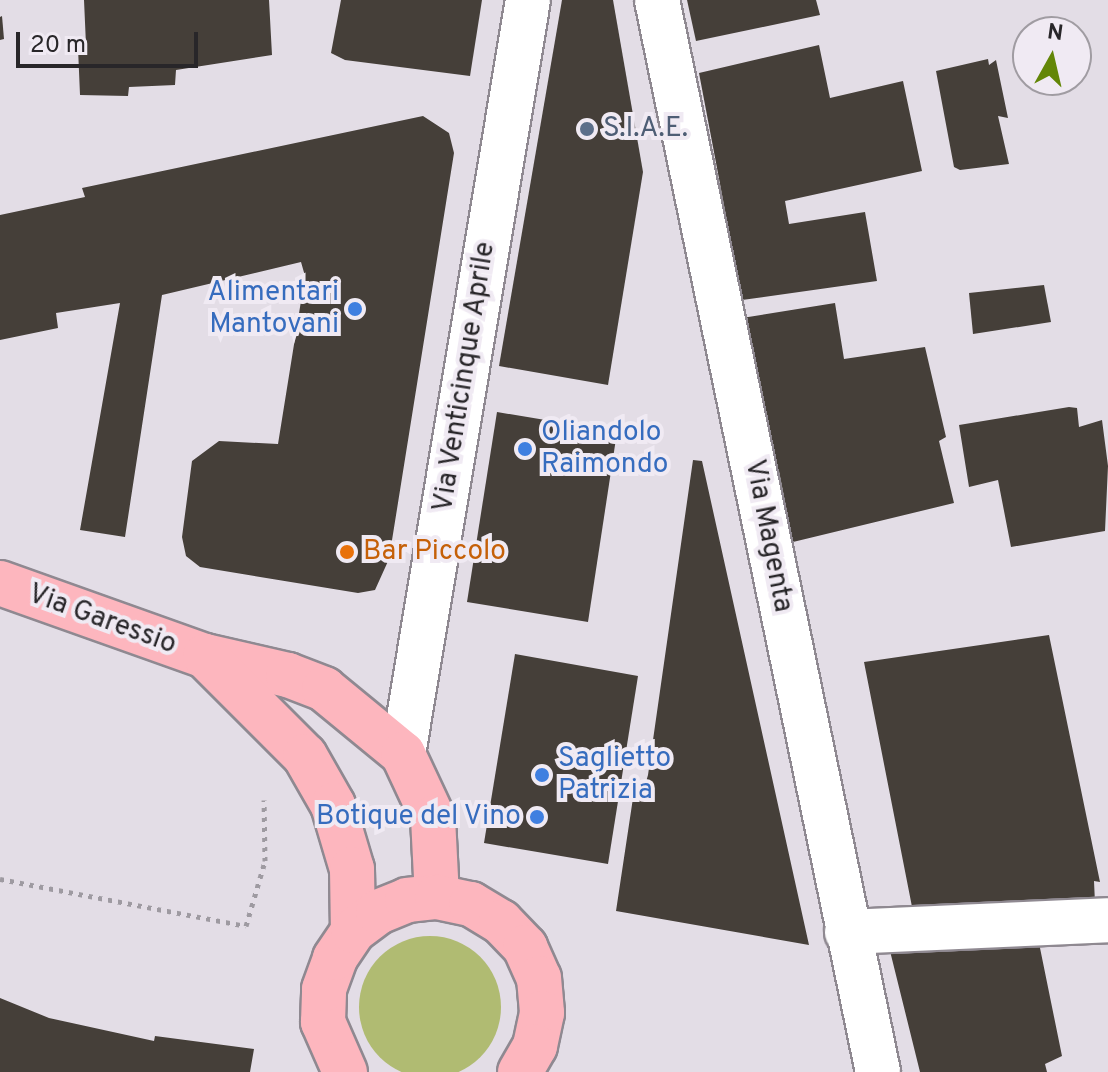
<!DOCTYPE html>
<style>
body{margin:0}
#map{position:relative;width:1108px;height:1072px;overflow:hidden;background:#e3dde6;font-family:Overpass,sans-serif}
div>[style]{position:absolute}
.green>*{inset:0;background:#b0bb72}
.round{border-radius:50%}
.building>*{inset:0;background:#453f39}
.path>*{height:5px;margin-top:-2.5px;transform-origin:0;background:repeating-linear-gradient(90deg,#9e9aa1 0 4px,transparent 0 10px)}
.roads{filter:drop-shadow(2px 0 #8f8991) drop-shadow(-2px 0 #8f8991) drop-shadow(0 2px #8f8991) drop-shadow(0 -2px #8f8991)}
.street>*{height:44px;margin:-22px;padding:0 22px;transform-origin:22px;border-radius:22px;background:#fff}
.primary>*{height:44px;margin:-22px;padding:0 22px;transform-origin:22px;border-radius:22px;background:#fdb6be}
.dots>*{width:22px;height:22px;translate:-50% -50%;box-sizing:border-box;border:4px solid #f0eaf3;border-radius:50%}
span{translate:-50% -50%;white-space:nowrap;text-align:center;line-height:1.15;-webkit-text-stroke:8px #f0eaf3;paint-order:stroke}
.service-label{font-size:28px;color:#4e5e75}
.left{translate:0 -50%;text-align:left}
.shop-label{font-size:28px;color:#366cbe}
.right{translate:-100% -50%;text-align:right}
.street-label{font-size:28px;color:#282629}
.food-label{font-size:28px;color:#c56008}
.north{position:absolute;left:1012px;top:16px;width:80px;height:80px;box-sizing:border-box;background:#f0eaf3;border:2px solid #a09ca2;border-radius:50%;rotate:8deg;font-size:22px;font-weight:700;line-height:32px;text-align:center;color:#282629}
.north::after{content:'';display:block;margin:auto;width:28px;height:36px;background:#638607;clip-path:polygon(50% 0,100% 100%,50% 72%,0 100%)}
.scale{position:absolute;left:16px;top:32px;width:182px;height:36px;box-sizing:border-box;border:4px solid #282629;border-top:0;padding-left:10px;font-size:24px;line-height:28px;white-space:nowrap;color:#282629;-webkit-text-stroke:6px #f0eaf3;paint-order:stroke}
</style>
<div id="map">
<div class="green">
<i class="round" style="left:359px;top:936px;width:142px;height:142px"></i>
</div>
<div class="building">
<i style="clip-path:polygon(84px 0,269px 0,272px 55px,176px 70px,175px 85px,129px 87px,128px 96px,80px 95px,78px 48px,86px 45px)"></i>
<i style="clip-path:polygon(341px 0,482px 0,470px 76px,345px 60px,331px 53px)"></i>
<i style="clip-path:polygon(562px 0,613px 0,643px 172px,608px 385px,499px 366px)"></i>
<i style="clip-path:polygon(687px 0,816px 0,820px 15px,696px 41px)"></i>
<i style="clip-path:polygon(2px 16px,4px 39px,0 40px,0 17px)"></i>
<i style="clip-path:polygon(819px 45px,830px 98px,903px 81px,922px 171px,785px 201px,789px 224px,865px 212px,877px 281px,742px 300px,699px 73px)"></i>
<i style="clip-path:polygon(988px 59px,989px 65px,996px 60px,1008px 118px,998px 116px,1009px 164px,960px 170px,954px 167px,936px 71px)"></i>
<i style="clip-path:polygon(423px 116px,449px 133px,454px 153px,389px 559px,375px 590px,358px 593px,200px 567px,186px 556px,182px 537px,192px 461px,219px 441px,278px 444px,305px 276px,301px 262px,162px 295px,125px 537px,80px 530px,120px 303px,56px 313px,58px 328px,0 340px,0 215px,85px 197px,82px 188px)"></i>
<i style="clip-path:polygon(1044px 285px,1051px 322px,973px 334px,969px 293px)"></i>
<i style="clip-path:polygon(835px 303px,844px 359px,925px 347px,946px 437px,939px 441px,954px 503px,793px 542px,779px 471px,773px 474px,742px 318px)"></i>
<i style="clip-path:polygon(1069px 407px,1077px 408px,1079px 427px,1102px 420px,1108px 466px,1105px 531px,1011px 547px,998px 480px,969px 487px,959px 425px)"></i>
<i style="clip-path:polygon(497px 412px,617px 432px,588px 622px,467px 602px)"></i>
<i style="clip-path:polygon(693px 460px,702px 461px,809px 945px,616px 911px,633px 798px,641px 799px,648px 775px)"></i>
<i style="clip-path:polygon(1049px 635px,1100px 882px,1094px 881px,1095px 903px,1029px 904px,1028px 900px,914px 917px,864px 662px)"></i>
<i style="clip-path:polygon(515px 654px,638px 676px,608px 864px,484px 843px)"></i>
<i style="clip-path:polygon(1039px 943px,1062px 1056px,1045px 1064px,1047px 1072px,920px 1072px,890px 951px)"></i>
<i style="clip-path:polygon(0 998px,49px 1018px,154px 1041px,155px 1036px,254px 1049px,250px 1072px,0 1072px)"></i>
</div>
<div class="path">
<i style="left:0;top:879px;width:250px;rotate:10.8deg"></i>
<i style="left:246px;top:926px;width:68px;rotate:-73.7deg"></i>
<i style="left:265px;top:861px;width:61px;rotate:-90.9deg"></i>
</div>
<div class="roads">
<div class="street">
<i style="left:657px;top:0;width:1095px;rotate:78.35deg"></i>
<i style="left:403px;top:754px;width:764px;rotate:-80.59deg"></i>
<i style="left:847px;top:932px;width:261px;rotate:-2.6deg"></i>
</div>
<div class="primary">
<i style="left:0;top:583px;width:218px;rotate:19.6deg"></i>
<i style="left:205px;top:656px;width:85px;rotate:12.9deg"></i>
<i style="left:288px;top:675px;width:39px;rotate:21deg"></i>
<i style="left:324px;top:689px;width:102px;rotate:39.4deg"></i>
<i style="left:403px;top:754px;width:71px;rotate:64.9deg"></i>
<i style="left:433px;top:818px;width:79px;rotate:87.1deg"></i>
<i style="left:205px;top:656px;width:141px;rotate:45deg"></i>
<i style="left:305px;top:756px;width:56px;rotate:60.3deg"></i>
<i style="left:333px;top:805px;width:67px;rotate:73.5deg"></i>
<i style="left:352px;top:869px;width:62px;rotate:89.1deg"></i>
<i style="left:345px;top:1072px;width:55px;rotate:-113.7deg"></i>
<i style="left:323px;top:1022px;width:33px;rotate:-88deg"></i>
<i style="left:324px;top:989px;width:33px;rotate:-70deg"></i>
<i style="left:335px;top:958px;width:32px;rotate:-56deg"></i>
<i style="left:353px;top:931px;width:31px;rotate:-37deg"></i>
<i style="left:378px;top:912px;width:31px;rotate:-22deg"></i>
<i style="left:407px;top:900px;width:30px;rotate:-6deg"></i>
<i style="left:437px;top:897px;width:35px;rotate:12deg"></i>
<i style="left:471px;top:904px;width:35px;rotate:31deg"></i>
<i style="left:501px;top:922px;width:35px;rotate:46deg"></i>
<i style="left:525px;top:947px;width:34px;rotate:66deg"></i>
<i style="left:539px;top:978px;width:35px;rotate:85deg"></i>
<i style="left:542px;top:1013px;width:34px;rotate:102deg"></i>
<i style="left:535px;top:1046px;width:30px;rotate:120deg"></i>
</div>
</div>
<div class="dots">
<i style="left:587px;top:129px;background:#5c6f8a"></i>
<i style="left:355px;top:309px;background:#3f7fe0"></i>
<i style="left:525px;top:449px;background:#3f7fe0"></i>
<i style="left:347px;top:552px;background:#e8710a"></i>
<i style="left:542px;top:775px;background:#3f7fe0"></i>
<i style="left:537px;top:817px;background:#3f7fe0"></i>
</div>
<div class="service-label">
<span class="left" style="left:603px;top:129px">S.I.A.E.</span>
</div>
<div class="shop-label">
<span class="right" style="left:339px;top:309px">Alimentari<br>Mantovani</span>
<span class="left" style="left:541px;top:449px">Oliandolo<br>Raimondo</span>
<span class="left" style="left:558px;top:775px">Saglietto<br>Patrizia</span>
<span class="right" style="left:521px;top:817px">Botique del Vino</span>
</div>
<div class="street-label">
<span style="left:465px;top:377px;rotate:-81deg">Via Venticinque Aprile</span>
<span style="left:768px;top:536px;rotate:79deg">Via Magenta</span>
<span style="left:102px;top:620px;rotate:20deg">Via Garessio</span>
</div>
<div class="food-label">
<span class="left" style="left:363px;top:552px">Bar Piccolo</span>
</div>
<div class="north">N</div>
<div class="scale">20 m</div>
</div>
